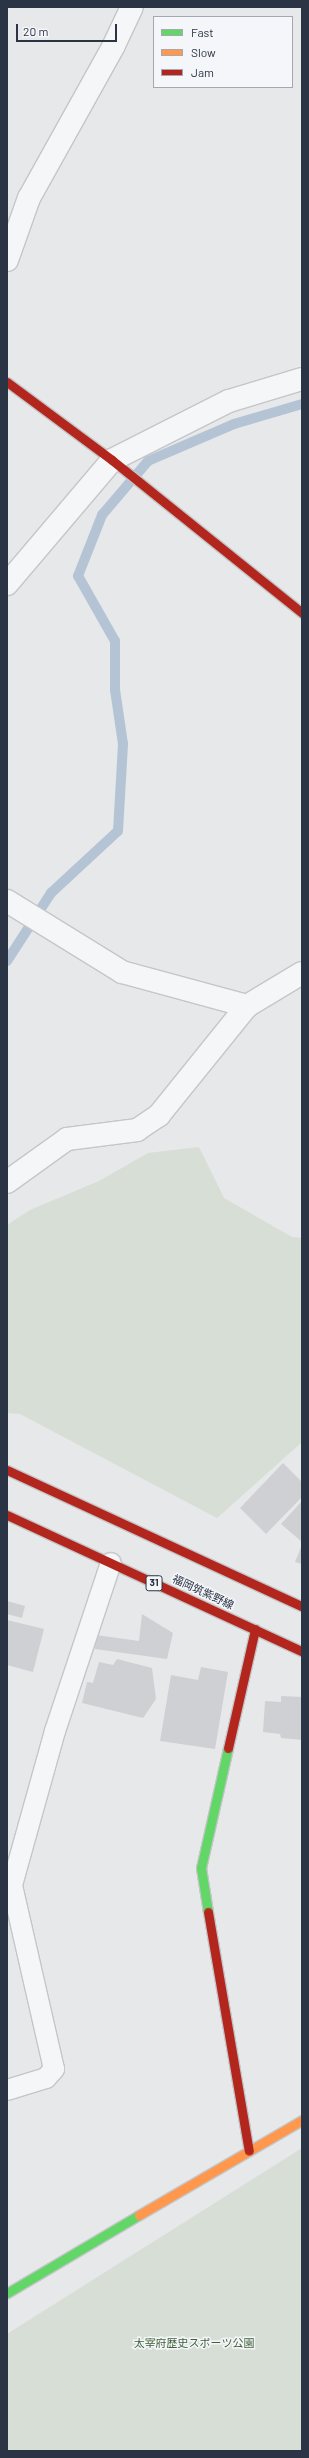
<!DOCTYPE html>
<meta charset="utf-8">
<style>
body{margin:0}
#map{position:relative;width:309px;height:2458px;overflow:hidden;background:#e6e8ea;font-family:Barlow,"Noto Sans JP",sans-serif}
div>[style]{position:absolute}
.green>*{inset:0;background:#d6ded6}
.stream>*{height:10px;margin:-5px;padding:0 5px;transform-origin:5px;border-radius:5px;background:#b4c4d5}
.building>*{inset:0;background:#ced0d3}
.roads{filter:drop-shadow(1px 0 #c4c6c8) drop-shadow(-1px 0 #c4c6c8) drop-shadow(0 1px #c4c6c8) drop-shadow(0 -1px #c4c6c8)}
.lane>*{height:20px;margin:-10px;padding:0 10px;transform-origin:10px;border-radius:10px;background:#f5f6f7}
.street>*{height:22px;margin:-11px;padding:0 11px;transform-origin:11px;border-radius:11px;background:#f5f6f7}
.fast>*{height:9px;margin:-4.5px;padding:0 4.5px;transform-origin:4.5px;border-radius:4.5px;background:#63d668}
.slow>*{height:9px;margin:-4.5px;padding:0 4.5px;transform-origin:4.5px;border-radius:4.5px;background:#ff974d}
.jam>*{height:9px;margin:-4.5px;padding:0 4.5px;transform-origin:4.5px;border-radius:4.5px;background:#b3261e}
span{translate:-50% -50%;white-space:nowrap;text-align:center;line-height:1.15;-webkit-text-stroke:3px #f4f6f9;paint-order:stroke}
.shield-label span{padding:1px 3px;background:#f4f6f9;border:1px solid;border-radius:3px;-webkit-text-stroke-width:0}
.shield-label{font-size:10px;color:#2b3445;font-weight:700}
.street-label{font-size:11px;color:#2b3445}
.park-label{font-size:11px;color:#3f6138}
.frame{position:absolute;inset:0;border:8px solid #2b3445;pointer-events:none}
.legend{position:absolute;left:153px;top:16px;width:140px;height:72px;box-sizing:border-box;background:#f4f6f9;border:1px solid #a4a8b1;margin:0;padding:5px 7px;list-style:none;font-size:12px;color:#2b3445}
.legend li{display:flex;align-items:center;gap:8px;height:20px}
.legend b{width:20px;border:1px solid #a4a8b1}
.scale{position:absolute;left:16px;top:24px;width:101px;height:18px;box-sizing:border-box;border:2px solid #2b3445;border-top:0;padding-left:5px;font-size:12px;line-height:14px;white-space:nowrap;color:#2b3445;-webkit-text-stroke:3px #f4f6f9;paint-order:stroke}
</style>
<div id="map">
<div class="green">
<i style="clip-path:polygon(199px 1147px,224px 1198px,292px 1237px,302px 1238px,302px 1442px,217px 1518px,20px 1414px,7px 1413px,7px 1225px,30px 1210px,99px 1181px,148px 1153px)"></i>
<i style="clip-path:polygon(302px 2148px,302px 2451px,7px 2451px,7px 2334px)"></i>
</div>
<div class="stream">
<i style="left:7px;top:961px;width:81px;rotate:-57.1deg"></i>
<i style="left:51px;top:893px;width:91px;rotate:-42.8deg"></i>
<i style="left:118px;top:831px;width:87px;rotate:-86.7deg"></i>
<i style="left:123px;top:744px;width:55px;rotate:-98.4deg"></i>
<i style="left:115px;top:690px;width:49px;rotate:-90deg"></i>
<i style="left:115px;top:641px;width:75px;rotate:-119.6deg"></i>
<i style="left:78px;top:576px;width:66px;rotate:-68.5deg"></i>
<i style="left:102px;top:515px;width:71px;rotate:-49.6deg"></i>
<i style="left:148px;top:461px;width:94px;rotate:-23.3deg"></i>
<i style="left:234px;top:424px;width:71px;rotate:-16.4deg"></i>
</div>
<div class="building">
<i style="clip-path:polygon(283px 1463px,302px 1482px,302px 1497px,266px 1534px,240px 1508px)"></i>
<i style="clip-path:polygon(302px 1501px,302px 1542px,281px 1524px)"></i>
<i style="clip-path:polygon(302px 1545px,302px 1564px,295px 1562px)"></i>
<i style="clip-path:polygon(7px 1601px,25px 1606px,22px 1618px,7px 1614px)"></i>
<i style="clip-path:polygon(142px 1614px,173px 1633px,167px 1659px,95px 1649px,96px 1635px,139px 1641px)"></i>
<i style="clip-path:polygon(7px 1620px,44px 1629px,33px 1672px,7px 1665px)"></i>
<i style="clip-path:polygon(117px 1659px,152px 1668px,156px 1699px,143px 1718px,82px 1703px,87px 1682px,93px 1683px,99px 1662px,113px 1665px)"></i>
<i style="clip-path:polygon(201px 1667px,228px 1672px,215px 1749px,160px 1741px,171px 1675px,198px 1680px)"></i>
<i style="clip-path:polygon(281px 1696px,302px 1697px,302px 1740px,281px 1738px,280px 1734px,263px 1732px,265px 1701px,281px 1702px)"></i>
</div>
<div class="roads">
<div class="lane">
<i style="left:7px;top:2090px;width:41px;rotate:-17.1deg"></i>
<i style="left:46px;top:2078px;width:12px;rotate:-48deg"></i>
<i style="left:54px;top:2069px;width:189px;rotate:-102.9deg"></i>
<i style="left:12px;top:1885px;width:160px;rotate:-74.4deg"></i>
<i style="left:55px;top:1731px;width:177px;rotate:-71.6deg"></i>
</div>
<div class="street">
<i style="left:7px;top:260px;width:66px;rotate:-70.5deg"></i>
<i style="left:29px;top:198px;width:175px;rotate:-60.9deg"></i>
<i style="left:114px;top:45px;width:42px;rotate:-64.7deg"></i>
<i style="left:7px;top:584px;width:162px;rotate:-49.7deg"></i>
<i style="left:112px;top:460px;width:131px;rotate:-26.8deg"></i>
<i style="left:229px;top:401px;width:76px;rotate:-16.8deg"></i>
<i style="left:7px;top:901px;width:135px;rotate:31.7deg"></i>
<i style="left:122px;top:972px;width:130px;rotate:15.2deg"></i>
<i style="left:247px;top:1006px;width:64px;rotate:-31deg"></i>
<i style="left:7px;top:1182px;width:74px;rotate:-35.6deg"></i>
<i style="left:67px;top:1139px;width:71px;rotate:-7.3deg"></i>
<i style="left:137px;top:1130px;width:27px;rotate:-34deg"></i>
<i style="left:159px;top:1115px;width:140px;rotate:-51.1deg"></i>
</div>
<div class="fast">
<i style="left:208px;top:1912px;width:45px;rotate:-99deg"></i>
<i style="left:201px;top:1868px;width:123px;rotate:-77.3deg"></i>
<i style="left:7px;top:2293px;width:153px;rotate:-30.6deg"></i>
</div>
<div class="slow">
<i style="left:139px;top:2215px;width:189px;rotate:-30.2deg"></i>
</div>
<div class="jam">
<i style="left:7px;top:382px;width:131px;rotate:36.6deg"></i>
<i style="left:112px;top:460px;width:244px;rotate:38.8deg"></i>
<i style="left:7px;top:1470px;width:325px;rotate:24.8deg"></i>
<i style="left:7px;top:1515px;width:325px;rotate:24.8deg"></i>
<i style="left:228px;top:1748px;width:122px;rotate:-77.2deg"></i>
<i style="left:208px;top:1912px;width:242px;rotate:80.3deg"></i>
</div>
</div>
<div class="shield-label">
<span style="left:154px;top:1583px">31</span>
</div>
<div class="street-label">
<span style="left:203px;top:1592px;rotate:25deg">福岡筑紫野線</span>
</div>
<div class="park-label">
<span style="left:194px;top:2343px">太宰府歴史スポーツ公園</span>
</div>
<div class="frame"></div>
<ul class="legend">
<li><b style="height:5px;background:#63d668"></b>Fast</li>
<li><b style="height:5px;background:#ff974d"></b>Slow</li>
<li><b style="height:5px;background:#b3261e"></b>Jam</li>
</ul>
<div class="scale">20 m</div>
</div>
